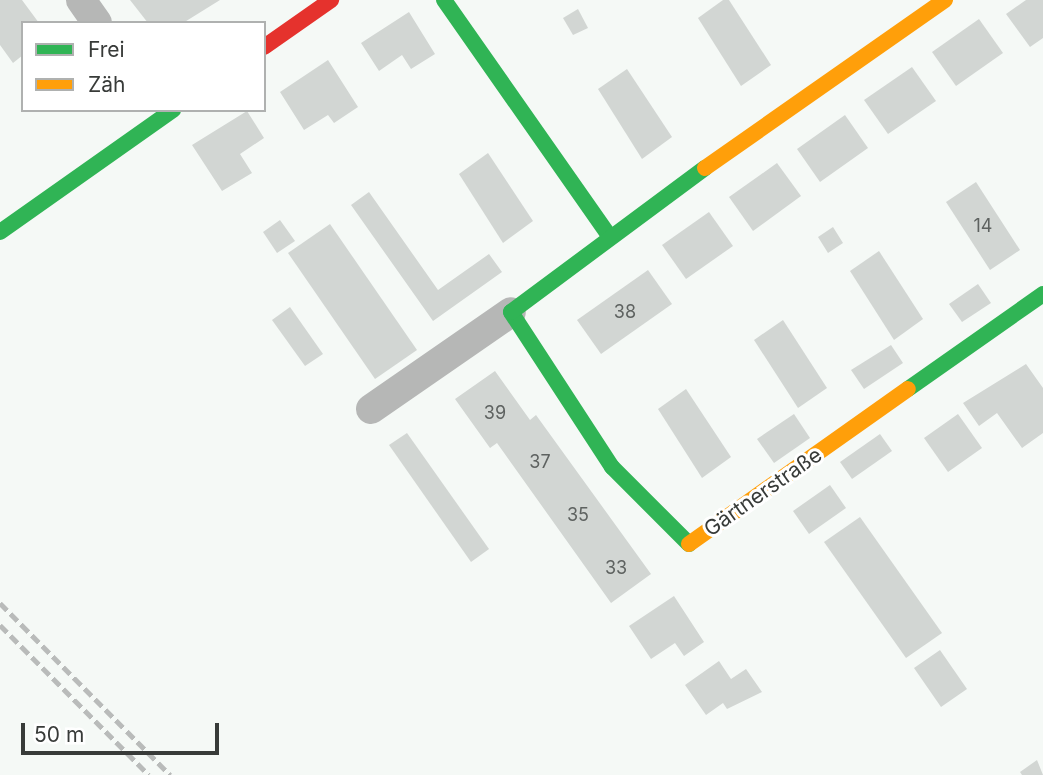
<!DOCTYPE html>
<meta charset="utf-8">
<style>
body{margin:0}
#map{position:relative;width:1043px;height:775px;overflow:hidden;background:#f5f9f6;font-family:Inter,sans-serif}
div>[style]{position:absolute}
.building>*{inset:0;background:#d2d6d3}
.street>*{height:30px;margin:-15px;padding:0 15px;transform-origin:15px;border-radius:15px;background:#b6b7b6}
.fast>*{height:16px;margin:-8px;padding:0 8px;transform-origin:8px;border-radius:8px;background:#30b455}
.slow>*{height:16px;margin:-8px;padding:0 8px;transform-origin:8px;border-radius:8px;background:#ff9f0a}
.jam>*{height:16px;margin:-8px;padding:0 8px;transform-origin:8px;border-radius:8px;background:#e5322d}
.rail>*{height:5px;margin-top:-2.5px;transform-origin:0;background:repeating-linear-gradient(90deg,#b9bbba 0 10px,transparent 0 15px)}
span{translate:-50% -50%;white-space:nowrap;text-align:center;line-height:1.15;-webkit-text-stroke:6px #fff;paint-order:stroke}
.number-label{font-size:18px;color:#5e6260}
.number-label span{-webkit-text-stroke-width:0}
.street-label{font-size:21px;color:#383b39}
.legend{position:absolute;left:21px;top:21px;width:245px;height:91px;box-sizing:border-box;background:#fff;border:2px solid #afb1b0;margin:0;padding:9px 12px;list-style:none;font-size:21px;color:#383b39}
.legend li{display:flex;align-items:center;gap:14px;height:35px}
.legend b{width:35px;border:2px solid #afb1b0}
.scale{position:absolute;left:21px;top:723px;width:198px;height:32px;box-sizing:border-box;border:4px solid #383b39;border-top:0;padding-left:9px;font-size:21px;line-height:24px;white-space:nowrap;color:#383b39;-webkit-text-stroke:5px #fff;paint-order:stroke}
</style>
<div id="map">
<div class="building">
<i style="clip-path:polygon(0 0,22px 0,39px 23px,23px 23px,23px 55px,13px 63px,0 45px)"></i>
<i style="clip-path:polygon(130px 0,220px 0,183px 23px,148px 23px)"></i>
<i style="clip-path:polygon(723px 0,729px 0,771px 65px,741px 86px,698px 18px)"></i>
<i style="clip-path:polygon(1026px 0,1043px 0,1043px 38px,1030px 47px,1006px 14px)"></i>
<i style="clip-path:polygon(578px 9px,588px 28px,573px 35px,563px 18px)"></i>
<i style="clip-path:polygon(409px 12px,435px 54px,411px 69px,402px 55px,379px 71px,361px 43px)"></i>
<i style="clip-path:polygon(979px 19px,1003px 53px,956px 86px,932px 52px)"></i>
<i style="clip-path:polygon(328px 60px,358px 107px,334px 123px,328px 115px,304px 130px,280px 92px)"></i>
<i style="clip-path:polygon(912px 67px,936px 101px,888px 134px,864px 100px)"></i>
<i style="clip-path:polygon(627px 69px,672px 137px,642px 159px,598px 89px)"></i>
<i style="clip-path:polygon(247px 111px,264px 138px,240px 154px,252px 173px,222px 191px,192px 145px)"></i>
<i style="clip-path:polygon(845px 115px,868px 148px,820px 182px,797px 149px)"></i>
<i style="clip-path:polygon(488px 153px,533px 221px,503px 243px,459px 174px)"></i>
<i style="clip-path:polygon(777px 163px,801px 196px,753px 231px,729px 197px)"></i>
<i style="clip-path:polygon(976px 182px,1020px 250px,990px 270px,946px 202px)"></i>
<i style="clip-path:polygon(369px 192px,438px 290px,489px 254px,502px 272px,433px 321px,351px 205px)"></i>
<i style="clip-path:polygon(709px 212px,733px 246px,686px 279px,662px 245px)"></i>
<i style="clip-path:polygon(280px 220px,295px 241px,277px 253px,263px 232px)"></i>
<i style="clip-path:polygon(330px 224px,417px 350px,375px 379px,288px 253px)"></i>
<i style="clip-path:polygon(833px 227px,843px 243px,828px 253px,818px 237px)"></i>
<i style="clip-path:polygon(879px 251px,923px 319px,894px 340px,850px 271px)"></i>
<i style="clip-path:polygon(648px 270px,672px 304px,601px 354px,577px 320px)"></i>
<i style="clip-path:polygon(978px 284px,991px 303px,962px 322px,949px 304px)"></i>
<i style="clip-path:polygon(290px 307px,323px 354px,305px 366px,272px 320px)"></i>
<i style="clip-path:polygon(783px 320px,827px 388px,798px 408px,754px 340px)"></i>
<i style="clip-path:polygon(891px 345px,903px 363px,864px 389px,851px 370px)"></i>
<i style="clip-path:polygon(1026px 364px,1043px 388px,1043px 433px,1022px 448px,997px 413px,979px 426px,963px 403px)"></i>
<i style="clip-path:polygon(495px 371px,530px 420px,536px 415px,651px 574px,611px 603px,497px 443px,490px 448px,455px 399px)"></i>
<i style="clip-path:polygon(686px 389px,731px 457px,702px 478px,658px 409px)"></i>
<i style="clip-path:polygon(794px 414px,810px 438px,774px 463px,757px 439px)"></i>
<i style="clip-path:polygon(958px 414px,982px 448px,948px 472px,924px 438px)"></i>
<i style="clip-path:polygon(407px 433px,489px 549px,471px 562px,389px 445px)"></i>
<i style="clip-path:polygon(880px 434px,892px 451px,852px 479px,840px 462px)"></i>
<i style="clip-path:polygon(830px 485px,846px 508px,809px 534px,793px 511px)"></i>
<i style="clip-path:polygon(860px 517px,942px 633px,906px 658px,824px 542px)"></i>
<i style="clip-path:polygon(674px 596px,704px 642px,684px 656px,675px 643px,651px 659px,629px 626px)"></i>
<i style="clip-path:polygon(940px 650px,967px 689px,941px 707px,914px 668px)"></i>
<i style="clip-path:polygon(719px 661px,731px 679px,746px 669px,762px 692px,727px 709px,723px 703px,706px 715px,685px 685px)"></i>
<i style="clip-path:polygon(1037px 760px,1043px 775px,1022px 775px,1020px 772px)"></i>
</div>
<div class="street">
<i style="left:81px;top:0;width:28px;rotate:55deg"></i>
<i style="left:371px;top:409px;width:170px;rotate:-34.7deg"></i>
</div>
<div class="fast">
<i style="left:444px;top:0;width:288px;rotate:55deg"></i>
<i style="left:0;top:232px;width:212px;rotate:-35.2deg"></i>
<i style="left:908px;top:389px;width:165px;rotate:-35.1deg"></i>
<i style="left:689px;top:544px;width:109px;rotate:-135deg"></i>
<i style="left:612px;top:467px;width:185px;rotate:-123.1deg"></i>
<i style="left:511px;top:312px;width:242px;rotate:-36.6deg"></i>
</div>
<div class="slow">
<i style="left:705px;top:168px;width:293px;rotate:-35deg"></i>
<i style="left:689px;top:544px;width:268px;rotate:-35.3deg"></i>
</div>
<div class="jam">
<i style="left:264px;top:47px;width:82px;rotate:-35deg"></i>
</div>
<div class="rail">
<i style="left:0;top:603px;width:242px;rotate:45.3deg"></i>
<i style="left:0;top:625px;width:211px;rotate:45.2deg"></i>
</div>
<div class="number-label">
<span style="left:983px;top:226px">14</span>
<span style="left:625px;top:312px">38</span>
<span style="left:495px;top:413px">39</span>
<span style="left:540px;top:462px">37</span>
<span style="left:578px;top:515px">35</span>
<span style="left:616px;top:568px">33</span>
</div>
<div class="street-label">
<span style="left:763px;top:492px;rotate:-35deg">Gärtnerstraße</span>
</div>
<ul class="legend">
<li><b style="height:9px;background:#30b455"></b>Frei</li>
<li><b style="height:9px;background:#ff9f0a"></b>Zäh</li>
</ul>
<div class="scale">50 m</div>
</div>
